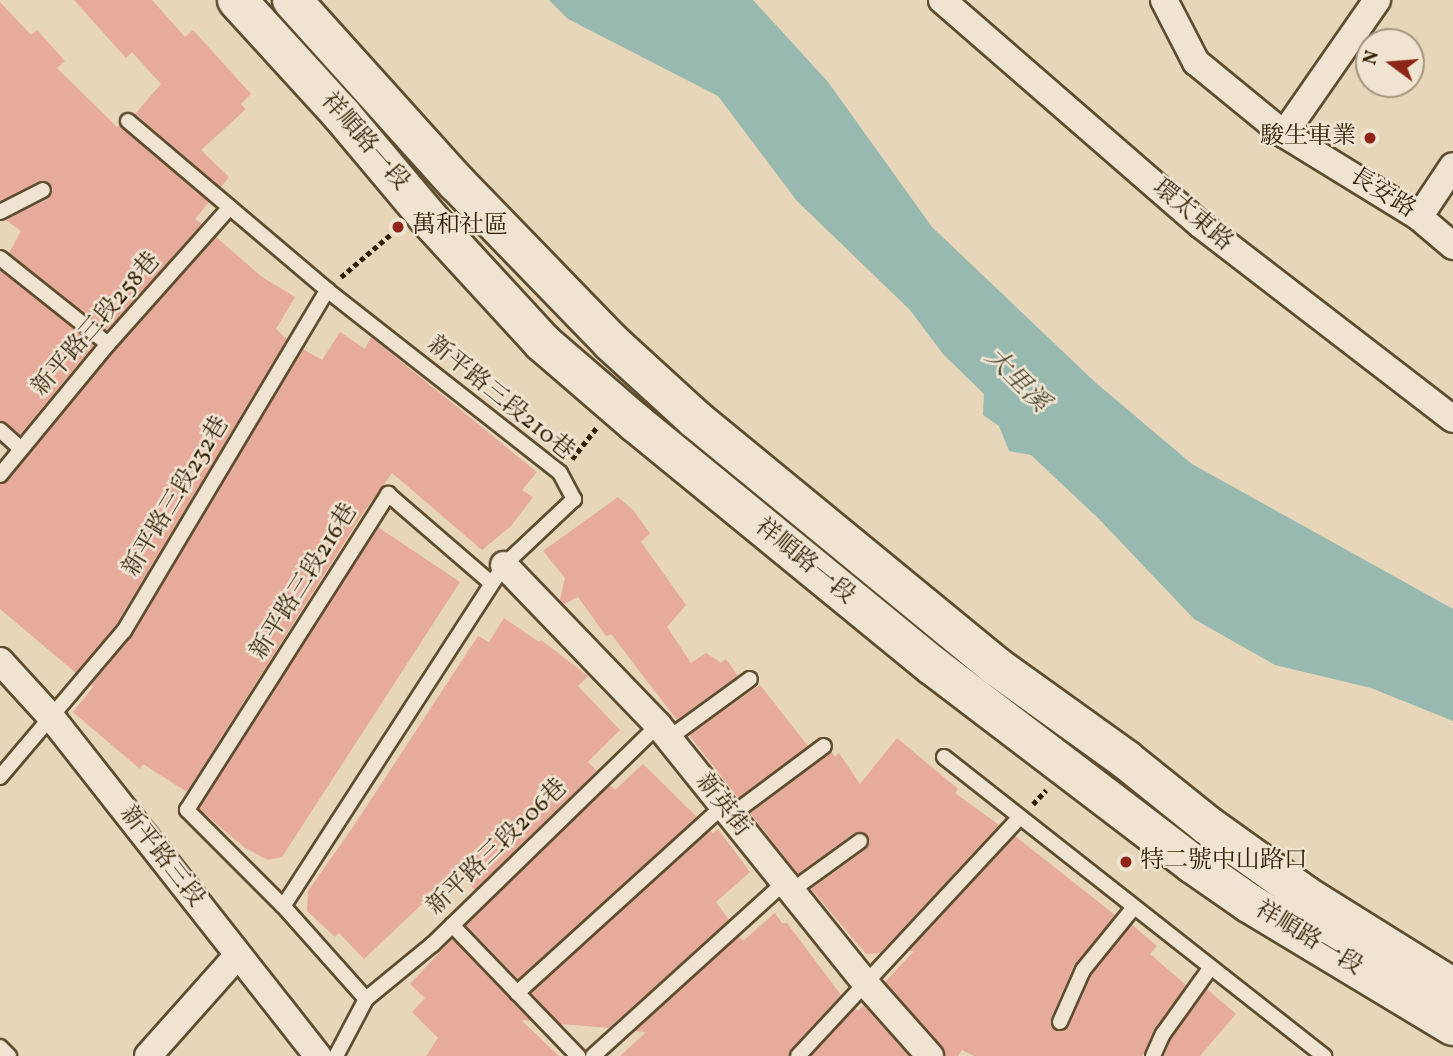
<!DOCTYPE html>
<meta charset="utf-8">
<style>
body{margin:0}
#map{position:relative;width:1453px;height:1056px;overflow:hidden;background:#e7d6b9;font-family:Vollkorn,"Noto Serif TC",serif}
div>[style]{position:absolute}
.water>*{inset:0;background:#97b9af}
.building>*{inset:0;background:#e6ab9b}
.path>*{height:4.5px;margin-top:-2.25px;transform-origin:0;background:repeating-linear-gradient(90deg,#311f02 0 5px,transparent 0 8.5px)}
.roads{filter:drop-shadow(2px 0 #5e4d30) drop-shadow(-2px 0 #5e4d30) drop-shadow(0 2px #5e4d30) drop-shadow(0 -2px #5e4d30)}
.lane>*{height:14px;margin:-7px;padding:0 7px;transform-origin:7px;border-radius:7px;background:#efe4d2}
.street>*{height:26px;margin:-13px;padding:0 13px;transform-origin:13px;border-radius:13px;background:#efe4d2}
.secondary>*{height:38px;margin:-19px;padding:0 19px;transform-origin:19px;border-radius:19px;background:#efe4d2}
.dots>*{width:19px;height:19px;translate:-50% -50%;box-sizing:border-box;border:4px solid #efe4d2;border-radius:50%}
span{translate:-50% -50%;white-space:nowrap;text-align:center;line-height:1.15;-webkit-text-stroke:5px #efe4d2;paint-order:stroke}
.poi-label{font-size:24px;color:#311f02}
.right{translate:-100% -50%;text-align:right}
.left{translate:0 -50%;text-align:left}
.street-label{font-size:24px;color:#311f02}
.water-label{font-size:26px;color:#504d36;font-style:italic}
.north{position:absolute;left:1355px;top:28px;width:70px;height:70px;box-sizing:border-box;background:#efe4d2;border:2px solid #a3957f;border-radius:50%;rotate:286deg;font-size:19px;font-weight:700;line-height:28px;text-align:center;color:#311f02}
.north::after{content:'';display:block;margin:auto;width:24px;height:32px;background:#8f2418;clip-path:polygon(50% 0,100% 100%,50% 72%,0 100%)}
</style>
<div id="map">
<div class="water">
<i style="clip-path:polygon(549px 0,753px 0,828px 82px,932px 227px,1096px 383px,1192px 464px,1453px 609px,1453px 721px,1371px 688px,1275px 665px,1194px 619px,1098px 518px,1031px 455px,1009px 451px,999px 426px,983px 415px,984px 394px,943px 354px,910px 310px,797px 201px,718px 96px,568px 19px)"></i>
</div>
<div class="building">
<i style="clip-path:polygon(74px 0,152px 0,185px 37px,193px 30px,251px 94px,241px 104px,246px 109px,201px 150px,229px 177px,221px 187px,135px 114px,161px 84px,132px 52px,126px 58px)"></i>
<i style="clip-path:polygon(0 2px,31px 35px,37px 30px,65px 61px,57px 68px,117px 127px,119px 125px,209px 202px,195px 219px,202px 224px,107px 331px,9px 253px,21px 231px,6px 220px,47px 199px,53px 190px,49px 182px,39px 181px,0 201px)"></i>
<i style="clip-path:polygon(216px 237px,262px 277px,295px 297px,276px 329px,287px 339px,116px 625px,76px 673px,0 609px,0 484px,7px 481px,115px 350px)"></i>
<i style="clip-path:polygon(0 270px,94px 345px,20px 435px,0 421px)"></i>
<i style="clip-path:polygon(340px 332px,365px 349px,371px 337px,537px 472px,522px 490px,533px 497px,511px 526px,482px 550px,392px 473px,361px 516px,187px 792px,143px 764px,140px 769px,73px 712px,93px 687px,91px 685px,132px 636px,303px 349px,322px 360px)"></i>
<i style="clip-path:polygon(618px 497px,633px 510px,650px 533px,641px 542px,686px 605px,667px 627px,691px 663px,706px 653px,721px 663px,726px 659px,738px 676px,677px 720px,611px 634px,606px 636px,578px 597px,564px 604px,560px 600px,565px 578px,543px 551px)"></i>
<i style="clip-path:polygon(378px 527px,460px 582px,282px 857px,268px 860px,245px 848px,199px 809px)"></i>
<i style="clip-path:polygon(504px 618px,539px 642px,541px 640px,588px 676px,578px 686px,620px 730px,588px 762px,597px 771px,475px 890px,457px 871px,364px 959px,339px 933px,335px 937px,307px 911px,308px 891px,353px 827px,478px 636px,489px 642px)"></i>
<i style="clip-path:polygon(760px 685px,808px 746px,738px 798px,689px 735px)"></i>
<i style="clip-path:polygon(897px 738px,958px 789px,955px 793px,999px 825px,880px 953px,866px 954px,811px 889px,866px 849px,870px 841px,867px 835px,854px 833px,798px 874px,750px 813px,832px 752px,835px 757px,839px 753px,860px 784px)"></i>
<i style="clip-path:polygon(643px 764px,697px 817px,518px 979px,466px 925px,610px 785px,615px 790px)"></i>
<i style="clip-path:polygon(718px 829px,750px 872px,716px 902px,729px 920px,609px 1028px,560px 1024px,531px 993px,710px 831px,713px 833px)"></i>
<i style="clip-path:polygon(1015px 836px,1115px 915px,1074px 966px,1051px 1018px,1053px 1028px,1062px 1031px,1068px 1026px,1091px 975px,1132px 925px,1157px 946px,1150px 954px,1186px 985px,1155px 1029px,1143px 1056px,974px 1056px,962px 1050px,958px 1056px,945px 1056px,942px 1046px,885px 982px,914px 951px,909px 951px)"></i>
<i style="clip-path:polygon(775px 913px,782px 923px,787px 923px,841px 995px,791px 1049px,789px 1056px,620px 1056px,646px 1032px,635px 1031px,739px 936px,743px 941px)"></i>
<i style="clip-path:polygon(452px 939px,531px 1021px,521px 1020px,559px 1056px,426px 1056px,438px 1038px,412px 1012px,425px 998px,410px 984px)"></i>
<i style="clip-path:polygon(1207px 989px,1236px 1014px,1200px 1056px,1164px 1056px,1171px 1039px)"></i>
<i style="clip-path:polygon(863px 1005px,909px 1056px,811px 1056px,855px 1008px,858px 1011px)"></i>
</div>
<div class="path">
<i style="left:341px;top:277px;width:75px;rotate:-40.7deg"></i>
<i style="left:572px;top:459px;width:41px;rotate:-52deg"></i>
<i style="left:1033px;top:804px;width:19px;rotate:-47deg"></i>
</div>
<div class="roads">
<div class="lane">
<i style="left:128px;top:121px;width:261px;rotate:40.3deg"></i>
<i style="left:327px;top:290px;width:296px;rotate:38.1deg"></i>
<i style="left:560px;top:473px;width:30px;rotate:62deg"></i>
<i style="left:574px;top:499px;width:96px;rotate:136.7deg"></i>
<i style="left:504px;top:565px;width:406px;rotate:122.9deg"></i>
<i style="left:0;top:212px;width:48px;rotate:-27.1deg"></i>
<i style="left:0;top:258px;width:138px;rotate:38.5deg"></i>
<i style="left:0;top:430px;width:28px;rotate:42deg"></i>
<i style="left:0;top:475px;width:170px;rotate:-50.5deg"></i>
<i style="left:108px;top:344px;width:183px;rotate:-48.3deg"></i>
<i style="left:669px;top:738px;width:100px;rotate:-36.1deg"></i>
<i style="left:944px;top:757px;width:484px;rotate:38.2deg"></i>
<i style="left:0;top:777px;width:192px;rotate:-49.7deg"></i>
<i style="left:124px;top:631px;width:397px;rotate:-59.2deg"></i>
<i style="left:730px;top:816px;width:117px;rotate:-36.7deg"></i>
<i style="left:791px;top:891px;width:85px;rotate:-35.9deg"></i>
<i style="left:452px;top:925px;width:182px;rotate:46.1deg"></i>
<i style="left:517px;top:993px;width:277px;rotate:-42.2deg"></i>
<i style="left:366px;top:999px;width:87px;rotate:-39.4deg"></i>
<i style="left:433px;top:944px;width:314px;rotate:-44.2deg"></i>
<i style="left:1060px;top:1022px;width:57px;rotate:-66.1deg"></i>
<i style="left:1083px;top:970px;width:81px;rotate:-51deg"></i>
<i style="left:0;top:1047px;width:13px;rotate:45deg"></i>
<i style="left:336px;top:1056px;width:64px;rotate:-62.2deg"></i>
<i style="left:366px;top:999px;width:125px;rotate:-131.7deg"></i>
<i style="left:283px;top:906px;width:136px;rotate:-135deg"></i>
<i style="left:187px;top:810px;width:375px;rotate:-57.5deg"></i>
<i style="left:388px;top:494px;width:136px;rotate:40.8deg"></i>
<i style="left:593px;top:1056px;width:258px;rotate:-42.2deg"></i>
<i style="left:798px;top:1056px;width:326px;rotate:-47.1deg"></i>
<i style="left:1153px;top:1056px;width:24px;rotate:-66deg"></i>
<i style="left:1163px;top:1034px;width:82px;rotate:-54.4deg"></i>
</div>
<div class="street">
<i style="left:942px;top:0;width:343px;rotate:41deg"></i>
<i style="left:1201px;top:225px;width:318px;rotate:37.6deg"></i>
<i style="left:1164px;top:0;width:70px;rotate:62.7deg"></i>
<i style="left:1196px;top:62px;width:114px;rotate:39.3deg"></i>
<i style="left:1284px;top:134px;width:158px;rotate:31.6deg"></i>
<i style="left:1419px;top:217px;width:45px;rotate:40.5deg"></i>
<i style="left:1284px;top:134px;width:163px;rotate:-55.2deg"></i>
<i style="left:1419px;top:217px;width:61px;rotate:-56.3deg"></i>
<i style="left:504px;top:565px;width:222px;rotate:46.1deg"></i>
<i style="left:658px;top:725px;width:334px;rotate:51.2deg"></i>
<i style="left:867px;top:985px;width:95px;rotate:48.4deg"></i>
<i style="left:0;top:661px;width:77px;rotate:47.6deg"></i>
<i style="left:52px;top:718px;width:430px;rotate:51.8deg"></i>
<i style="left:148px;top:1056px;width:135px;rotate:-48.3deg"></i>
</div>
<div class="secondary">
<i style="left:237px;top:0;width:156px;rotate:47.6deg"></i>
<i style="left:342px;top:115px;width:137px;rotate:50deg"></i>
<i style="left:430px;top:220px;width:166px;rotate:47.4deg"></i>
<i style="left:542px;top:342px;width:124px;rotate:40.8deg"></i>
<i style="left:636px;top:423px;width:384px;rotate:39.3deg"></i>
<i style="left:933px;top:666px;width:327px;rotate:37.3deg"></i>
<i style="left:1193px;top:864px;width:68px;rotate:34.9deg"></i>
<i style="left:1249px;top:903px;width:238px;rotate:31.1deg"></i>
<i style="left:292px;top:0;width:246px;rotate:48deg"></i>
<i style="left:457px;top:183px;width:221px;rotate:45.9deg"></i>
<i style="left:611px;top:342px;width:114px;rotate:42.5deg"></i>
<i style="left:695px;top:419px;width:391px;rotate:39.4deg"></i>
<i style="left:997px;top:667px;width:158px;rotate:35.7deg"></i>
<i style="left:1125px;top:759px;width:105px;rotate:38.8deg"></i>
<i style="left:1207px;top:825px;width:122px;rotate:35.6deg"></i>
<i style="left:1306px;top:896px;width:173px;rotate:32deg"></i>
</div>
</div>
<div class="dots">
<i style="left:1370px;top:138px;background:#8f2418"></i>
<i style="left:398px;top:227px;background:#8f2418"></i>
<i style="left:1126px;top:862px;background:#8f2418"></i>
</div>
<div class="poi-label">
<span class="right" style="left:1356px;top:138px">駿生車業</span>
<span class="left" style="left:412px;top:227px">萬和社區</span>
<span class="left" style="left:1140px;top:862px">特二號中山路口</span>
</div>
<div class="street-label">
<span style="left:364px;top:142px;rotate:49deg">祥順路一段</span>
<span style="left:1382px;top:194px;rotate:32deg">長安路</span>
<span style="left:1192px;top:216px;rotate:40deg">環太東路</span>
<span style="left:97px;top:325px;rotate:-49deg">新平路三段258巷</span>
<span style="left:500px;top:399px;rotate:39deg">新平路三段210巷</span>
<span style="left:177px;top:497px;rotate:-59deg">新平路三段232巷</span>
<span style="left:804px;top:562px;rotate:39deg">祥順路一段</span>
<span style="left:305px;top:582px;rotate:-58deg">新平路三段216巷</span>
<span style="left:722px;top:806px;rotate:52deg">新英街</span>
<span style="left:498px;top:848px;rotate:-44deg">新平路三段206巷</span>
<span style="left:161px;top:857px;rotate:52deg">新平路三段</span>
<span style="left:1308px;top:939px;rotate:31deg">祥順路一段</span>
</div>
<div class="water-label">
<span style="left:1016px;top:381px;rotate:45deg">大里溪</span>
</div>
<div class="north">N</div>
</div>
